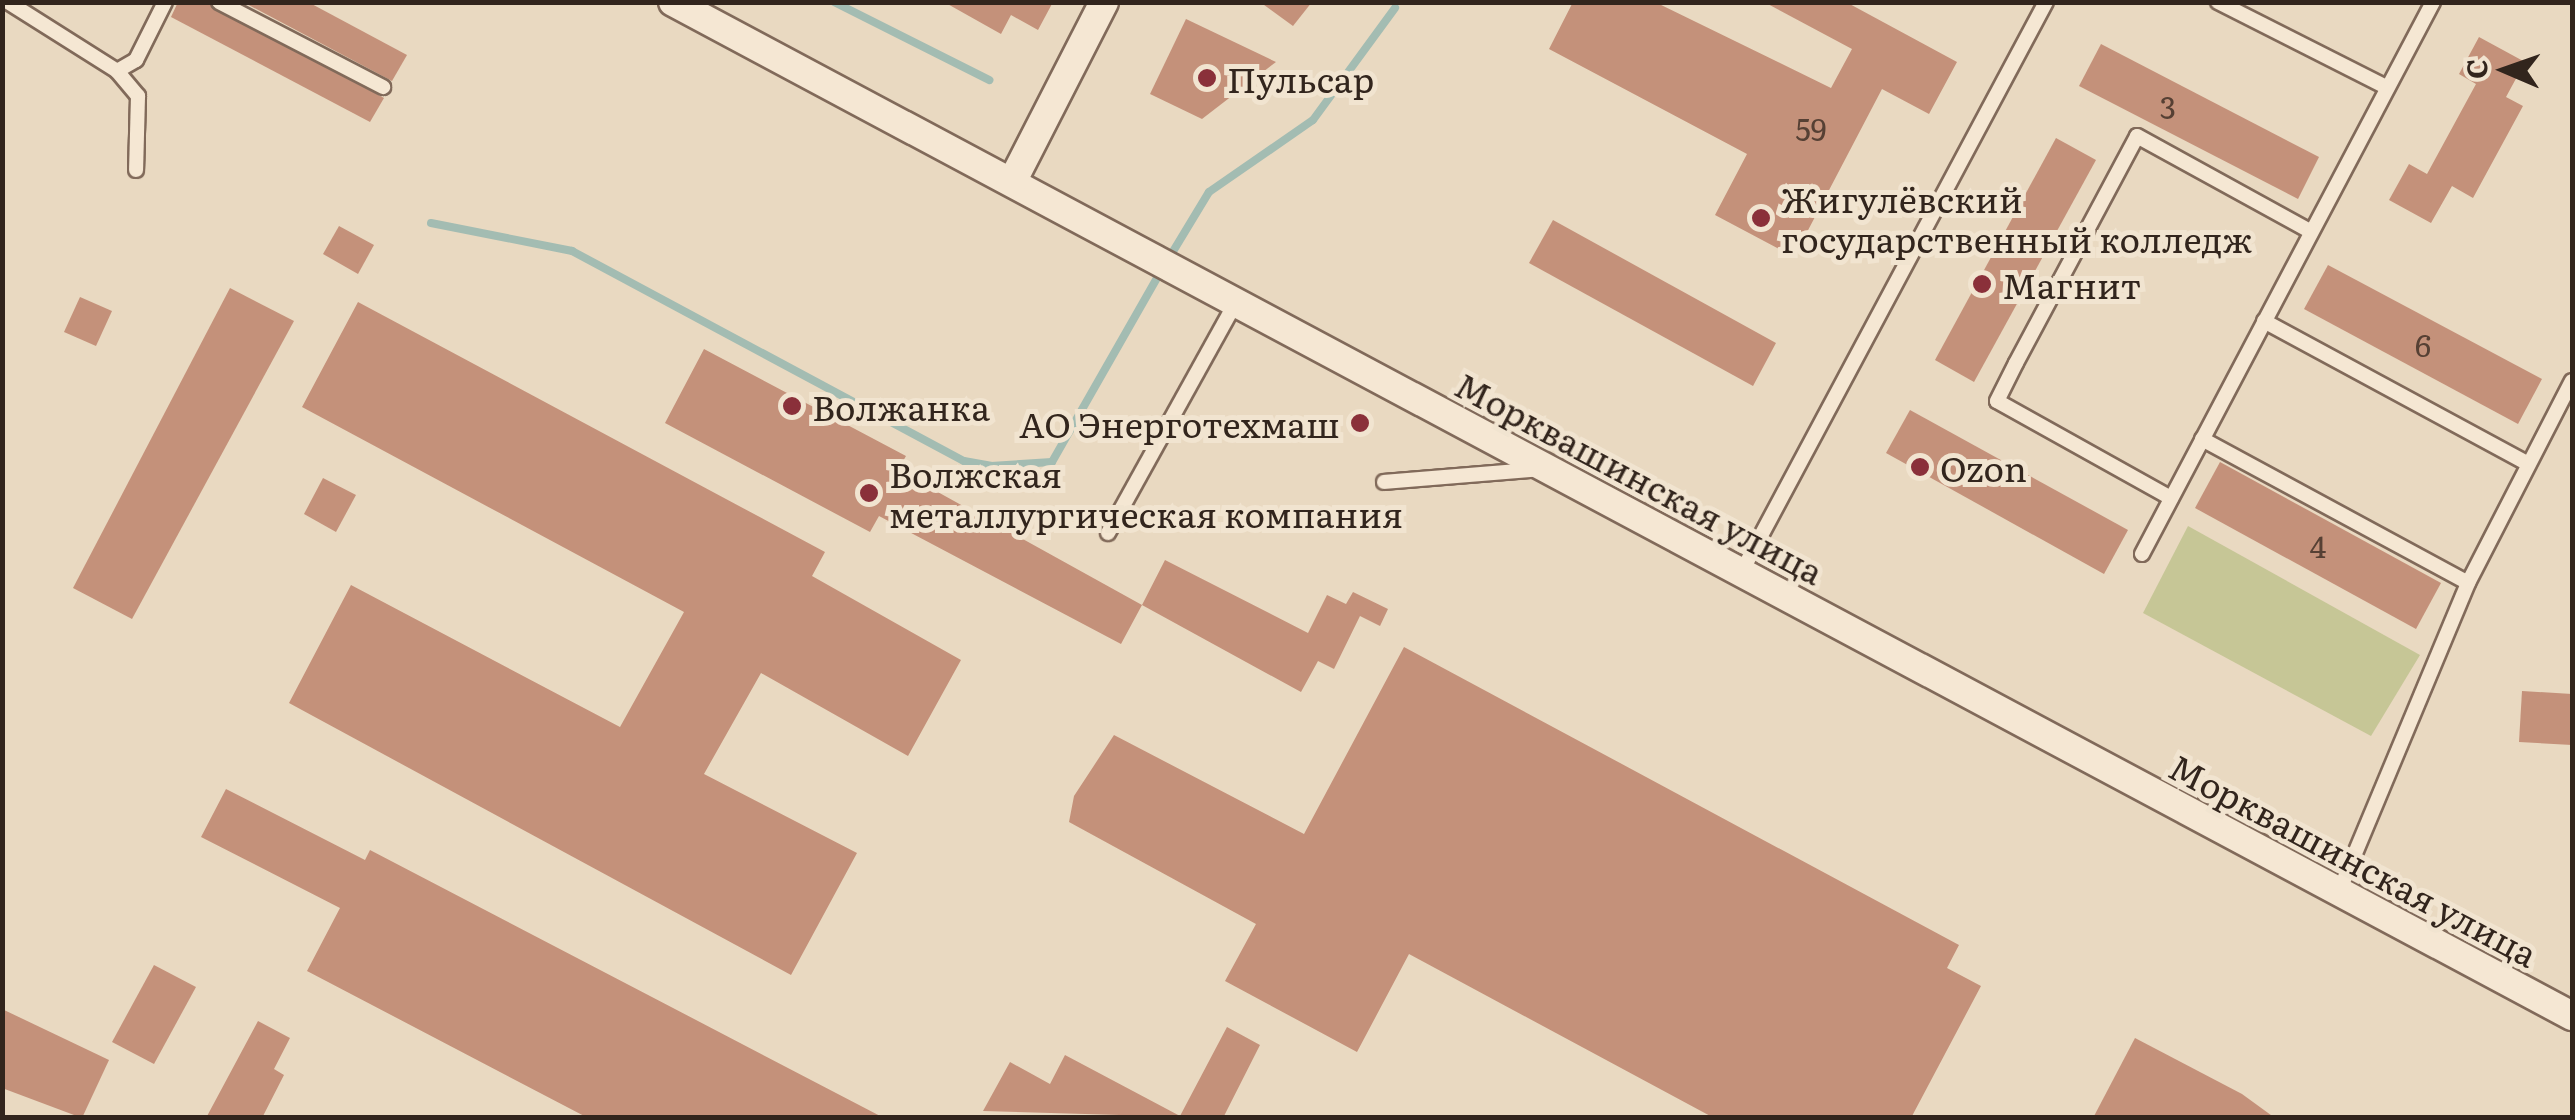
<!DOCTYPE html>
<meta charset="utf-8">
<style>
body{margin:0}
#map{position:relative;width:2575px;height:1120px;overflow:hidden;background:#e9d9c1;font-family:Literata,serif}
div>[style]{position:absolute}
.green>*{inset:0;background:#c6c696}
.stream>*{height:8px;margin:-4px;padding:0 4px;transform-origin:4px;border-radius:4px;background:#a3bcb2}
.building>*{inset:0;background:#c4917a}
.roads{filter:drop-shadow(2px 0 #816a5a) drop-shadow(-2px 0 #816a5a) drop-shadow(0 2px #816a5a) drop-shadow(0 -2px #816a5a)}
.service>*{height:14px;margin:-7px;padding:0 7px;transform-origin:7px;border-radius:7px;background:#f5e7d3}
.minor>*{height:28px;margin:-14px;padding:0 14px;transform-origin:14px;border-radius:14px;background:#f5e7d3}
.dots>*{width:28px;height:28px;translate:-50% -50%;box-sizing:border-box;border:5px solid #f1e4d0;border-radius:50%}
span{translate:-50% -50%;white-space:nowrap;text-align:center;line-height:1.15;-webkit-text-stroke:10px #f1e4d0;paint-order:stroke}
.number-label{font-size:30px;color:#564034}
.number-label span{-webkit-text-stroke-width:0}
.poi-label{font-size:35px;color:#32251d}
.left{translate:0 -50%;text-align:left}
.right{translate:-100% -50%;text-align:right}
.street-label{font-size:35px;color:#32251d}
.frame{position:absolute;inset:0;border:5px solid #32251d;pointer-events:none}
.north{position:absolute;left:2455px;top:20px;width:100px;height:100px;-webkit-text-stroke:8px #f1e4d0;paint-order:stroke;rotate:272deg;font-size:28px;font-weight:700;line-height:40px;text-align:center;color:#32251d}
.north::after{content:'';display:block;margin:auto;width:35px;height:45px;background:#32251d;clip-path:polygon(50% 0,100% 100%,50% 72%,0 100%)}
</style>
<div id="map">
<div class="green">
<i style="clip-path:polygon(2188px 526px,2420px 655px,2371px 736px,2143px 613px)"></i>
</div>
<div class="stream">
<i style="left:834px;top:2px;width:174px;rotate:26.7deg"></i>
<i style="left:431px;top:223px;width:144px;rotate:11.2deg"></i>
<i style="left:572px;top:251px;width:445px;rotate:28.2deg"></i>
<i style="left:964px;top:461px;width:27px;rotate:10deg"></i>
<i style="left:991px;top:466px;width:61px;rotate:-3.8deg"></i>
<i style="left:1052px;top:462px;width:222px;rotate:-60.3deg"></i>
<i style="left:1169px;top:258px;width:77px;rotate:-58.8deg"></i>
<i style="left:1209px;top:192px;width:126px;rotate:-34.7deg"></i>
<i style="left:1313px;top:120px;width:139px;rotate:-53.8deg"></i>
</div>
<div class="building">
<i style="clip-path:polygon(178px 2px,209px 2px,384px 98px,370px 122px,171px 17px)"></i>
<i style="clip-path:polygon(243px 2px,308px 2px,407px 55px,392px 81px)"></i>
<i style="clip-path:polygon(944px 2px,1053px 2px,1038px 30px,1011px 15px,1001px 34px)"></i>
<i style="clip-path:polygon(1260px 2px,1312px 2px,1293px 26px)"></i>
<i style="clip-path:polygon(1573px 2px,1655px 2px,1831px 88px,1852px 49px,1764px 2px,1846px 2px,1957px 62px,1929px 114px,1882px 89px,1794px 257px,1715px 215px,1747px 154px,1549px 49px)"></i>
<i style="clip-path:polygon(1186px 19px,1276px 62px,1202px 119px,1150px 94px)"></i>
<i style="clip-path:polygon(2479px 37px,2525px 62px,2506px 97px,2523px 106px,2473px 198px,2452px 186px,2431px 223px,2389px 200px,2409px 164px,2427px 174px,2476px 84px,2459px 74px)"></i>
<i style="clip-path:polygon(2101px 44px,2319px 157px,2298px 199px,2079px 86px)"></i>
<i style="clip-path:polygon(2056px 138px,2096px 160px,1974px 382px,1935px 360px)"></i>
<i style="clip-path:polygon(1553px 220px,1776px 343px,1753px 386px,1529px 263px)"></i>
<i style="clip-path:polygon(339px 226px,374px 245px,358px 274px,323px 254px)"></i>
<i style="clip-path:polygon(2328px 265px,2542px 379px,2518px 424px,2304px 309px)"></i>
<i style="clip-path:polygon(230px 288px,294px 321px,132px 619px,73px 588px)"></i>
<i style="clip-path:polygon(80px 297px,112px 311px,96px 346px,64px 332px)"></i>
<i style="clip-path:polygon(358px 302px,825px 552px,812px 576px,961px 660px,908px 756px,761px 673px,704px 774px,857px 853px,791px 975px,289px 703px,351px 585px,620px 727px,684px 612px,302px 407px)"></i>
<i style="clip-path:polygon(704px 349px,906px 456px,898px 470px,1142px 605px,1121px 644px,879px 516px,870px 532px,665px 423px)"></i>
<i style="clip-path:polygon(1910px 410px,2128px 530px,2104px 574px,1886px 453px)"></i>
<i style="clip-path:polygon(2220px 462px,2441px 583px,2416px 629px,2195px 508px)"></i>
<i style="clip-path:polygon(323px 478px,356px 495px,336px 532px,304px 514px)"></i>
<i style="clip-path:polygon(1165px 560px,1308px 633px,1327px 595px,1346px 604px,1353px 592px,1388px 609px,1380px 626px,1360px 616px,1334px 669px,1318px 661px,1301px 692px,1142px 605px)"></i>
<i style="clip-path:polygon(1404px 647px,1959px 945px,1947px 968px,1981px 986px,1911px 1118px,1714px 1118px,1409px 954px,1357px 1052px,1225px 981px,1256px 924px,1069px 822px,1074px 796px,1114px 735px,1304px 834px)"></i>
<i style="clip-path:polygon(2522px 691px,2572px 694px,2572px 745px,2519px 742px)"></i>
<i style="clip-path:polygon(226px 789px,365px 860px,370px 850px,884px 1118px,588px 1118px,307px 971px,340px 908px,201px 837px)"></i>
<i style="clip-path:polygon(154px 965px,196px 987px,154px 1064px,112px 1042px)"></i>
<i style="clip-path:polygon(2px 1009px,109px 1060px,82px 1118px,2px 1088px)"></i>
<i style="clip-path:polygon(258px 1021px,290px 1038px,274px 1069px,284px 1075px,262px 1118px,206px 1118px)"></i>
<i style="clip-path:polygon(1227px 1027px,1260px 1045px,1223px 1118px,983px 1111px,1010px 1062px,1050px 1084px,1065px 1055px,1180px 1116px)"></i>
<i style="clip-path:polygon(2135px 1038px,2242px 1094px,2275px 1118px,2093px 1118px)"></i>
</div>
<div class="roads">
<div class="service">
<i style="left:8px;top:2px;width:129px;rotate:32.3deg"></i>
<i style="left:117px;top:71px;width:22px;rotate:-30deg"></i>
<i style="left:136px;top:60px;width:65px;rotate:-63.4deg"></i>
<i style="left:219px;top:2px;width:185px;rotate:27.4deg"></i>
<i style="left:2218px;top:2px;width:188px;rotate:26.8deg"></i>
<i style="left:117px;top:71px;width:33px;rotate:50deg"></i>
<i style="left:138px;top:96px;width:74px;rotate:91.5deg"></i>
<i style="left:2264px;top:321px;width:297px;rotate:28.4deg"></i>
<i style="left:2202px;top:439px;width:302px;rotate:28.4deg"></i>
<i style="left:1384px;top:482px;width:158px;rotate:-4.7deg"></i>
<i style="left:2171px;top:498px;width:199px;rotate:-150.9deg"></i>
<i style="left:1997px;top:401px;width:42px;rotate:-63.4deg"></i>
<i style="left:2016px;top:363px;width:257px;rotate:-61.9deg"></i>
<i style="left:2137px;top:136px;width:197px;rotate:28.8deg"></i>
<i style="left:1108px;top:533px;width:264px;rotate:-61deg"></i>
<i style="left:2142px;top:554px;width:624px;rotate:-62.2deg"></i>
<i style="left:1741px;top:573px;width:647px;rotate:-61.89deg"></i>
<i style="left:2338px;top:894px;width:337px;rotate:-67.3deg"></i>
<i style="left:2468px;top:583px;width:227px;rotate:-62.8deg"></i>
</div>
<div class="minor">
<i style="left:673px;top:2px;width:2153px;rotate:28.1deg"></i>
<i style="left:1012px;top:182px;width:202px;rotate:-62.9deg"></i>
</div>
</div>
<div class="dots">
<i style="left:1207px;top:78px;background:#8a303a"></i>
<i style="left:1761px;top:218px;background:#8a303a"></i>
<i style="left:1982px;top:284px;background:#8a303a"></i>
<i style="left:792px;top:406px;background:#8a303a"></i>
<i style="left:1360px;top:423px;background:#8a303a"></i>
<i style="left:1920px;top:467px;background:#8a303a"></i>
<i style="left:869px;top:493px;background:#8a303a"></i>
</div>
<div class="number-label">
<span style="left:2168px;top:106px">3</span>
<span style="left:1811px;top:128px">59</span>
<span style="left:2423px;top:344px">6</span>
<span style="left:2318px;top:545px">4</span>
</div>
<div class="poi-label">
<span class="left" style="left:1227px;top:78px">Пульсар</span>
<span class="left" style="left:1781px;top:218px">Жигулёвский<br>государственный колледж</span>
<span class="left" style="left:2002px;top:284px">Магнит</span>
<span class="left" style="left:812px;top:406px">Волжанка</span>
<span class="right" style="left:1340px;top:423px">АО Энерготехмаш</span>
<span class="left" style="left:1940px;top:467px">Ozon</span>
<span class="left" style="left:889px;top:493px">Волжская<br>металлургическая компания</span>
</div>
<div class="street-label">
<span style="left:1640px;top:477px;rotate:28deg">Морквашинская улица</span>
<span style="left:2354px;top:859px;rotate:28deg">Морквашинская улица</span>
</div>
<div class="frame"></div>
<div class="north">С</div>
</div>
